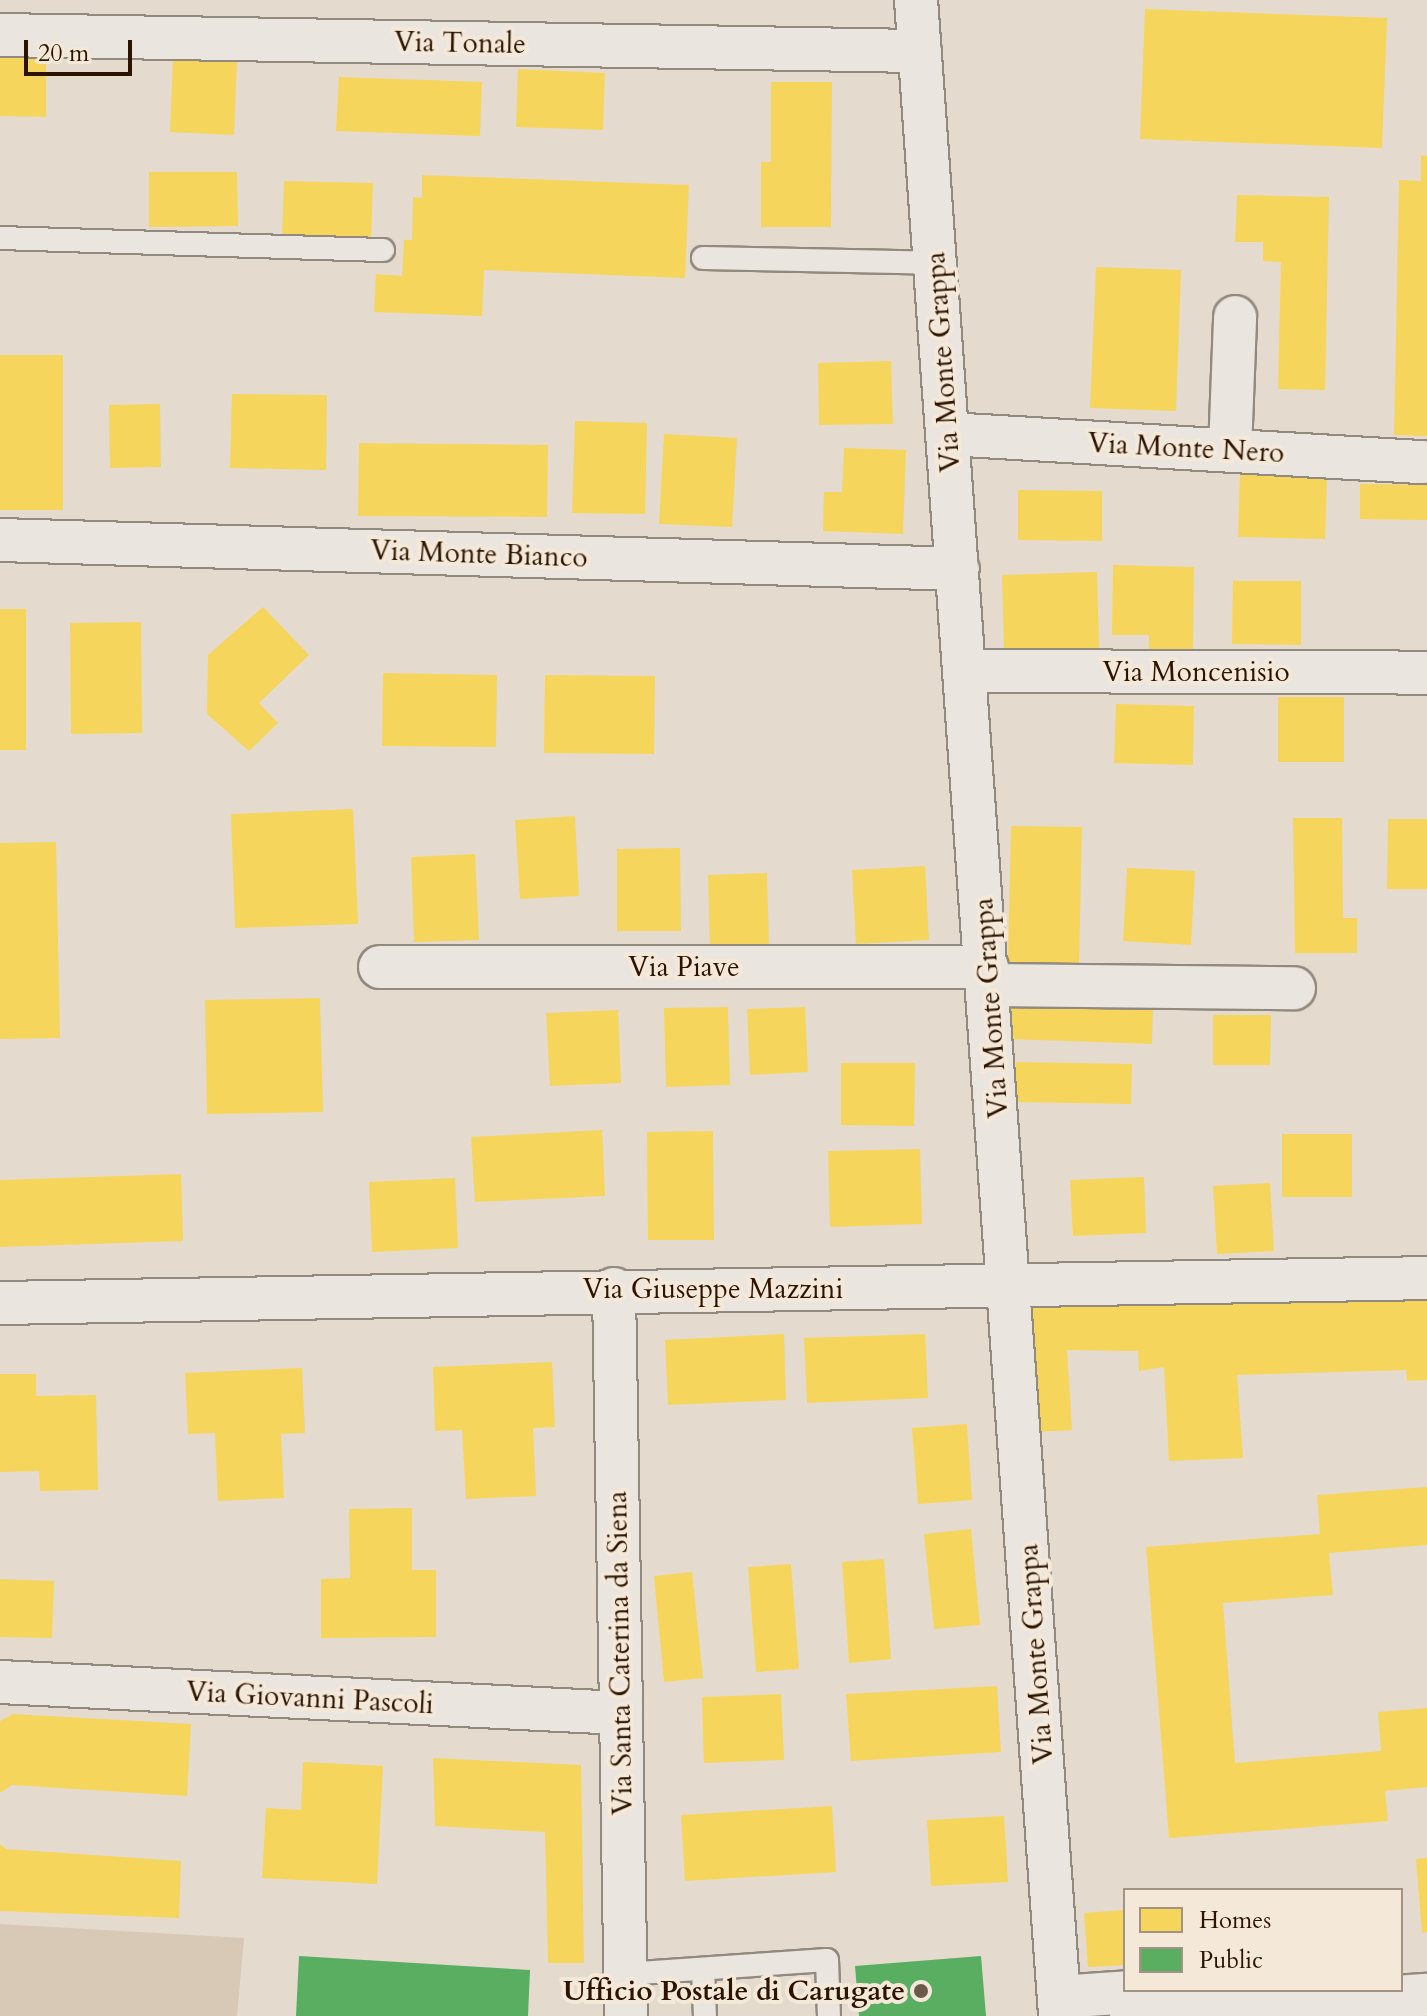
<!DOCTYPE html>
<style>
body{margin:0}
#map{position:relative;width:1427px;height:2016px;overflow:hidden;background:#e4dbce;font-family:Cardo,serif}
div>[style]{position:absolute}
.green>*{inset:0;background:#d7c9b6}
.homes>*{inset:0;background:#f6d55c}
.public>*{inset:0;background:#5aae61}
.roads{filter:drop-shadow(2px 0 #92897f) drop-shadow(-2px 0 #92897f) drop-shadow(0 2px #92897f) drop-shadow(0 -2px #92897f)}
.lane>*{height:22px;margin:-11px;padding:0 11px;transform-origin:11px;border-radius:11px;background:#eae5df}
.street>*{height:42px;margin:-21px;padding:0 21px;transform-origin:21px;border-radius:21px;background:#eae5df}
.dots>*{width:22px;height:22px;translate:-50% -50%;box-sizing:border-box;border:4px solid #f4e8d9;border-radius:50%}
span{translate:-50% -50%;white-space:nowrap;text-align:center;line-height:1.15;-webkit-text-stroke:8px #f4e8d9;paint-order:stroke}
.street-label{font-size:28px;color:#2c1400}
.poi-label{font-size:28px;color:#2c1400;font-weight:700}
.right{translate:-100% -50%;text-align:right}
.legend{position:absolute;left:1123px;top:1888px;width:280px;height:104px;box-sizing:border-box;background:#f4e8d9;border:2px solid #a49382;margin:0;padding:10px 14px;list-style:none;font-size:24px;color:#2c1400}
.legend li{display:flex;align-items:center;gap:16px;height:40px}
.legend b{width:40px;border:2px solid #a49382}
.scale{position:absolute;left:24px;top:40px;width:108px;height:36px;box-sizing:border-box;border:4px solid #2c1400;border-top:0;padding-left:10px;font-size:24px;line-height:28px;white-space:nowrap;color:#2c1400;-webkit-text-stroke:6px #f4e8d9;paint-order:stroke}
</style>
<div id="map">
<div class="green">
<i style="clip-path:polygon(0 1924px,244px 1938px,237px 2016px,0 2016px)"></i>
</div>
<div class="homes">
<i style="clip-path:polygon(1145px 9px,1387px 18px,1382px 148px,1140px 139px)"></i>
<i style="clip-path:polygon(0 57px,46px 57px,46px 117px,0 116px)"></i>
<i style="clip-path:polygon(173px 58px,237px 61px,234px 135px,170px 132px)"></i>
<i style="clip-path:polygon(518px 69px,605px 73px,603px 130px,516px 127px)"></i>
<i style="clip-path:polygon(339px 77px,482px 82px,480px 136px,336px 131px)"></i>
<i style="clip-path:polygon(771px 82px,832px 82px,831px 227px,761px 227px,761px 162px,771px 162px)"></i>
<i style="clip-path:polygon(1421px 155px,1427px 156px,1427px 436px,1394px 435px,1399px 180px,1421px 181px)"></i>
<i style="clip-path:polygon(149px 172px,237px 172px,238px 226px,149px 227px)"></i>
<i style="clip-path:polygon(422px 175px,689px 185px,685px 278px,484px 270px,482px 316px,374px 312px,376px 274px,402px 276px,404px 240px,412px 240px,413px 197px,422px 198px)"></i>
<i style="clip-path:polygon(284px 181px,373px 183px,371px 238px,282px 236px)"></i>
<i style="clip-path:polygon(1237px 195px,1329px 197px,1325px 390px,1278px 389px,1281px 262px,1263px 261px,1263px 242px,1235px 242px)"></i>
<i style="clip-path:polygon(1096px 267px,1181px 270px,1176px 411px,1090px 408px)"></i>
<i style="clip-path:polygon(0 355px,63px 355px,63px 510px,0 510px)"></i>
<i style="clip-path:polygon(891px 361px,893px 424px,819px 425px,818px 363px)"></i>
<i style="clip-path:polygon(232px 394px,327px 395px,326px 470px,230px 468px)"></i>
<i style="clip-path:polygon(160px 404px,161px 467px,110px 468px,109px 405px)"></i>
<i style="clip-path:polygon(575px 421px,647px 423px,645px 514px,572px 513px)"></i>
<i style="clip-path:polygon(664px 434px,737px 438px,732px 527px,659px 524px)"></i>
<i style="clip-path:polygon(359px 443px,548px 445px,547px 517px,358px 516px)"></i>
<i style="clip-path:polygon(844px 448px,906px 450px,903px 534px,823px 531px,824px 492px,842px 492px)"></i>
<i style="clip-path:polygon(1240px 473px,1327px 475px,1325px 539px,1238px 537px)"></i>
<i style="clip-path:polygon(1360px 484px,1427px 485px,1427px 520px,1360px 519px)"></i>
<i style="clip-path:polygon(1018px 490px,1102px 491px,1102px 541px,1018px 540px)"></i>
<i style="clip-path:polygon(1113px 565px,1194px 567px,1193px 651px,1149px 650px,1149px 635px,1112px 635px)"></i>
<i style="clip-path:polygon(1097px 572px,1099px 650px,1004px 652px,1002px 575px)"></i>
<i style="clip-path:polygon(1233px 581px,1301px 581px,1301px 645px,1232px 644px)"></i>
<i style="clip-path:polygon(263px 607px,309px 655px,259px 703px,278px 723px,249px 751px,207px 714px,208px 655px)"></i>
<i style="clip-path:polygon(0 609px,26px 609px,26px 750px,0 750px)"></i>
<i style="clip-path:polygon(141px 622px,142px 733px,71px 734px,70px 623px)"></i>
<i style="clip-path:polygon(383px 673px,497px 675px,496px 747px,382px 746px)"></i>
<i style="clip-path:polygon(545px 675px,655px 676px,654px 754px,544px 753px)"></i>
<i style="clip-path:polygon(1278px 697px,1344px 697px,1344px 762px,1278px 762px)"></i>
<i style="clip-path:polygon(1116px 704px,1194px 706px,1193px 765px,1114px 763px)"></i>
<i style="clip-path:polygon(353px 809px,358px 924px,235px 928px,231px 814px)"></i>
<i style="clip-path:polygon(575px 816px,579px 896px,520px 899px,515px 820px)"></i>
<i style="clip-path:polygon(1293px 818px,1342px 818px,1343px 918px,1357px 918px,1357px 953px,1295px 953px)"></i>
<i style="clip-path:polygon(1388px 819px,1427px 819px,1427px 889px,1387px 889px)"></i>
<i style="clip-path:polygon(1011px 826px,1082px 827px,1079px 965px,1008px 963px)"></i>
<i style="clip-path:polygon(56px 842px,60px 1038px,0 1039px,0 843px)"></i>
<i style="clip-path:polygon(680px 848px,681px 931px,617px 931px,617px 849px)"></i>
<i style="clip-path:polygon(475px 854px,479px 940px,414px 942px,411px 857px)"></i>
<i style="clip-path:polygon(925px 866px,929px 940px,856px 944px,852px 870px)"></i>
<i style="clip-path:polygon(1127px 868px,1195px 871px,1191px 945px,1123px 941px)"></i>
<i style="clip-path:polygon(767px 873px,769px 944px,710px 946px,708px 875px)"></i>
<i style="clip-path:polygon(320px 998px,323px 1112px,207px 1114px,205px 1000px)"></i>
<i style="clip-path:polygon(1008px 1001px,1153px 1005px,1152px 1044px,1007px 1039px)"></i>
<i style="clip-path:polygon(728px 1007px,730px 1085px,666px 1087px,664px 1008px)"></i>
<i style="clip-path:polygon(805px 1007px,808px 1072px,750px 1075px,747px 1009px)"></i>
<i style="clip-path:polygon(618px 1010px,621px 1083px,550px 1086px,546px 1013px)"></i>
<i style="clip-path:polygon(1213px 1015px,1271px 1015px,1270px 1065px,1213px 1065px)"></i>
<i style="clip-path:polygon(1016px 1062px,1132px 1064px,1131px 1104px,1015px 1102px)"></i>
<i style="clip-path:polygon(841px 1063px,915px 1063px,914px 1126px,841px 1125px)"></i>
<i style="clip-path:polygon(602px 1130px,605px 1196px,475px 1202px,471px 1137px)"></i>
<i style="clip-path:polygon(713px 1131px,714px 1240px,648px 1240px,647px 1132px)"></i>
<i style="clip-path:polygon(1282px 1134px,1352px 1134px,1352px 1197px,1282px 1197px)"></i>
<i style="clip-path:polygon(920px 1149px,922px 1224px,830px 1227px,828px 1151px)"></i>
<i style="clip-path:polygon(181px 1174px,183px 1241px,0 1247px,0 1180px)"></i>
<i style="clip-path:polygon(1144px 1177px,1146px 1233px,1073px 1236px,1070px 1180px)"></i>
<i style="clip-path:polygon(455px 1178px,458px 1248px,372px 1252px,369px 1182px)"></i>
<i style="clip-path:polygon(1270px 1183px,1274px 1251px,1217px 1254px,1213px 1186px)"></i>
<i style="clip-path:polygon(1427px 1296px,1427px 1380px,1407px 1381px,1406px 1370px,1237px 1375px,1243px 1458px,1169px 1461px,1164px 1367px,1139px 1371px,1138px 1351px,1067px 1350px,1072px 1430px,1035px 1432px,1027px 1306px)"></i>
<i style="clip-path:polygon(784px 1334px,786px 1400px,668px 1405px,665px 1340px)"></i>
<i style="clip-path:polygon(925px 1334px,928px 1398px,807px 1403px,804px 1338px)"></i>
<i style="clip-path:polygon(552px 1362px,555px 1427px,533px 1428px,536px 1496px,466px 1499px,462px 1430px,435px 1431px,433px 1367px)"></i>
<i style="clip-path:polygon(302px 1368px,305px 1433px,281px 1434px,284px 1498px,218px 1501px,215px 1433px,188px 1434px,185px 1373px)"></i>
<i style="clip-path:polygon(0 1374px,36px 1374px,36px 1396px,96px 1395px,98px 1490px,40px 1491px,39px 1471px,0 1472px)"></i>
<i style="clip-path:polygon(967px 1424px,972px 1500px,918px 1504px,912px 1428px)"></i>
<i style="clip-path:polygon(1427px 1487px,1427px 1545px,1329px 1553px,1333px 1595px,1223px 1603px,1235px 1763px,1381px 1751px,1378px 1712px,1427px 1708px,1427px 1787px,1385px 1791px,1388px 1821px,1169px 1838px,1146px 1547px,1320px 1534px,1317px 1495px)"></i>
<i style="clip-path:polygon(412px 1508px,412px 1570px,436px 1570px,436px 1637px,321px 1638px,321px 1579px,350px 1578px,349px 1509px)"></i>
<i style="clip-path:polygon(971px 1529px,980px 1625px,934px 1629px,924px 1534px)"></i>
<i style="clip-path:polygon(884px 1559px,891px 1659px,849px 1663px,842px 1562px)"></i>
<i style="clip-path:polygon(791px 1564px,799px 1669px,756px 1672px,748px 1567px)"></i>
<i style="clip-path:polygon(692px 1572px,703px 1678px,664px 1682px,654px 1576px)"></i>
<i style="clip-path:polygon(0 1579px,54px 1581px,52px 1638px,0 1637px)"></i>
<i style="clip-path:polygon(997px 1686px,1001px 1752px,851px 1761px,846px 1694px)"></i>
<i style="clip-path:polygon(781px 1694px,784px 1760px,704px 1763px,702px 1697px)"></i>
<i style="clip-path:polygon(13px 1714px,191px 1724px,187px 1796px,12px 1785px,0 1793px,0 1721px)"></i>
<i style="clip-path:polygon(433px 1758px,581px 1765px,584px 1963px,548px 1963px,545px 1832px,435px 1826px)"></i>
<i style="clip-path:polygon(303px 1762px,383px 1766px,377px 1884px,262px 1878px,266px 1808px,301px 1810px)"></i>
<i style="clip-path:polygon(832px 1806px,836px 1872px,685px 1881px,681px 1815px)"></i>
<i style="clip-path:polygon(1004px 1816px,1008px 1882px,931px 1886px,927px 1820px)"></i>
<i style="clip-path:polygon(0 1844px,6px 1849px,181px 1861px,179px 1918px,0 1911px)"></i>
<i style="clip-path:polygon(1427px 1858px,1427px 1932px,1422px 1933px,1416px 1859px)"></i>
<i style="clip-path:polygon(1125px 1910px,1125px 1965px,1088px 1967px,1084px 1913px)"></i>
</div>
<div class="public">
<i style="clip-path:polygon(299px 1956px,530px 1970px,528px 2016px,296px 2016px)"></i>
<i style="clip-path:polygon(981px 1956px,986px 2016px,859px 2016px,855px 1966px)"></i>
</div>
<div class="roads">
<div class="lane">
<i style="left:0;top:238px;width:383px;rotate:1.8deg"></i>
<i style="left:703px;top:258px;width:232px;rotate:1.2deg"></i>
<i style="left:703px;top:1969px;width:47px;rotate:87.6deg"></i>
<i style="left:625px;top:1974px;width:202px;rotate:-4deg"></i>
<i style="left:827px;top:1960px;width:56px;rotate:88deg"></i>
</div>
<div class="street">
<i style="left:916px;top:0;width:2021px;rotate:85.91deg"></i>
<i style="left:0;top:35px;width:920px;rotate:1deg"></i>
<i style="left:948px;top:434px;width:476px;rotate:3.4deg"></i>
<i style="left:1230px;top:450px;width:133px;rotate:-87.8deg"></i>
<i style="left:0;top:540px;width:958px;rotate:1.73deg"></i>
<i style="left:966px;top:671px;width:461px;rotate:0.2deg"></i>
<i style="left:380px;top:967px;width:607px"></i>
<i style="left:989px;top:985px;width:305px;rotate:0.6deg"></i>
<i style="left:614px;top:1289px;width:727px;rotate:89.05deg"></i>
<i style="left:0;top:1303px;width:1427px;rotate:-1deg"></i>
<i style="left:0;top:1682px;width:622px;rotate:2.86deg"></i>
<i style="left:1059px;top:1997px;width:101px;rotate:-4deg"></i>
<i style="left:1131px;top:2016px;width:297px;rotate:-4.1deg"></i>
</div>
</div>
<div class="dots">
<i style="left:921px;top:1991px;background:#6c5a48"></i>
</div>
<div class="street-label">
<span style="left:460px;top:43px;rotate:1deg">Via Tonale</span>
<span style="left:943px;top:362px;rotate:-94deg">Via Monte Grappa</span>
<span style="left:1186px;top:448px;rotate:3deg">Via Monte Nero</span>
<span style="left:479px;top:554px;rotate:2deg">Via Monte Bianco</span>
<span style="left:1196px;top:672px">Via Moncenisio</span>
<span style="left:684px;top:967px">Via Piave</span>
<span style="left:991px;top:1008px;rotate:-94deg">Via Monte Grappa</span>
<span style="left:713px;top:1289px">Via Giuseppe Mazzini</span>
<span style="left:620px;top:1653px;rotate:-91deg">Via Santa Caterina da Siena</span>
<span style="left:1036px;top:1654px;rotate:-94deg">Via Monte Grappa</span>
<span style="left:310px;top:1698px;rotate:3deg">Via Giovanni Pascoli</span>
</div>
<div class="poi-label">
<span class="right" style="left:905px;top:1991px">Ufficio Postale di Carugate</span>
</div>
<ul class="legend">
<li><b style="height:22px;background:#f6d55c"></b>Homes</li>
<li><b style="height:22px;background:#5aae61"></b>Public</li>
</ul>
<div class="scale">20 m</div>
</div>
